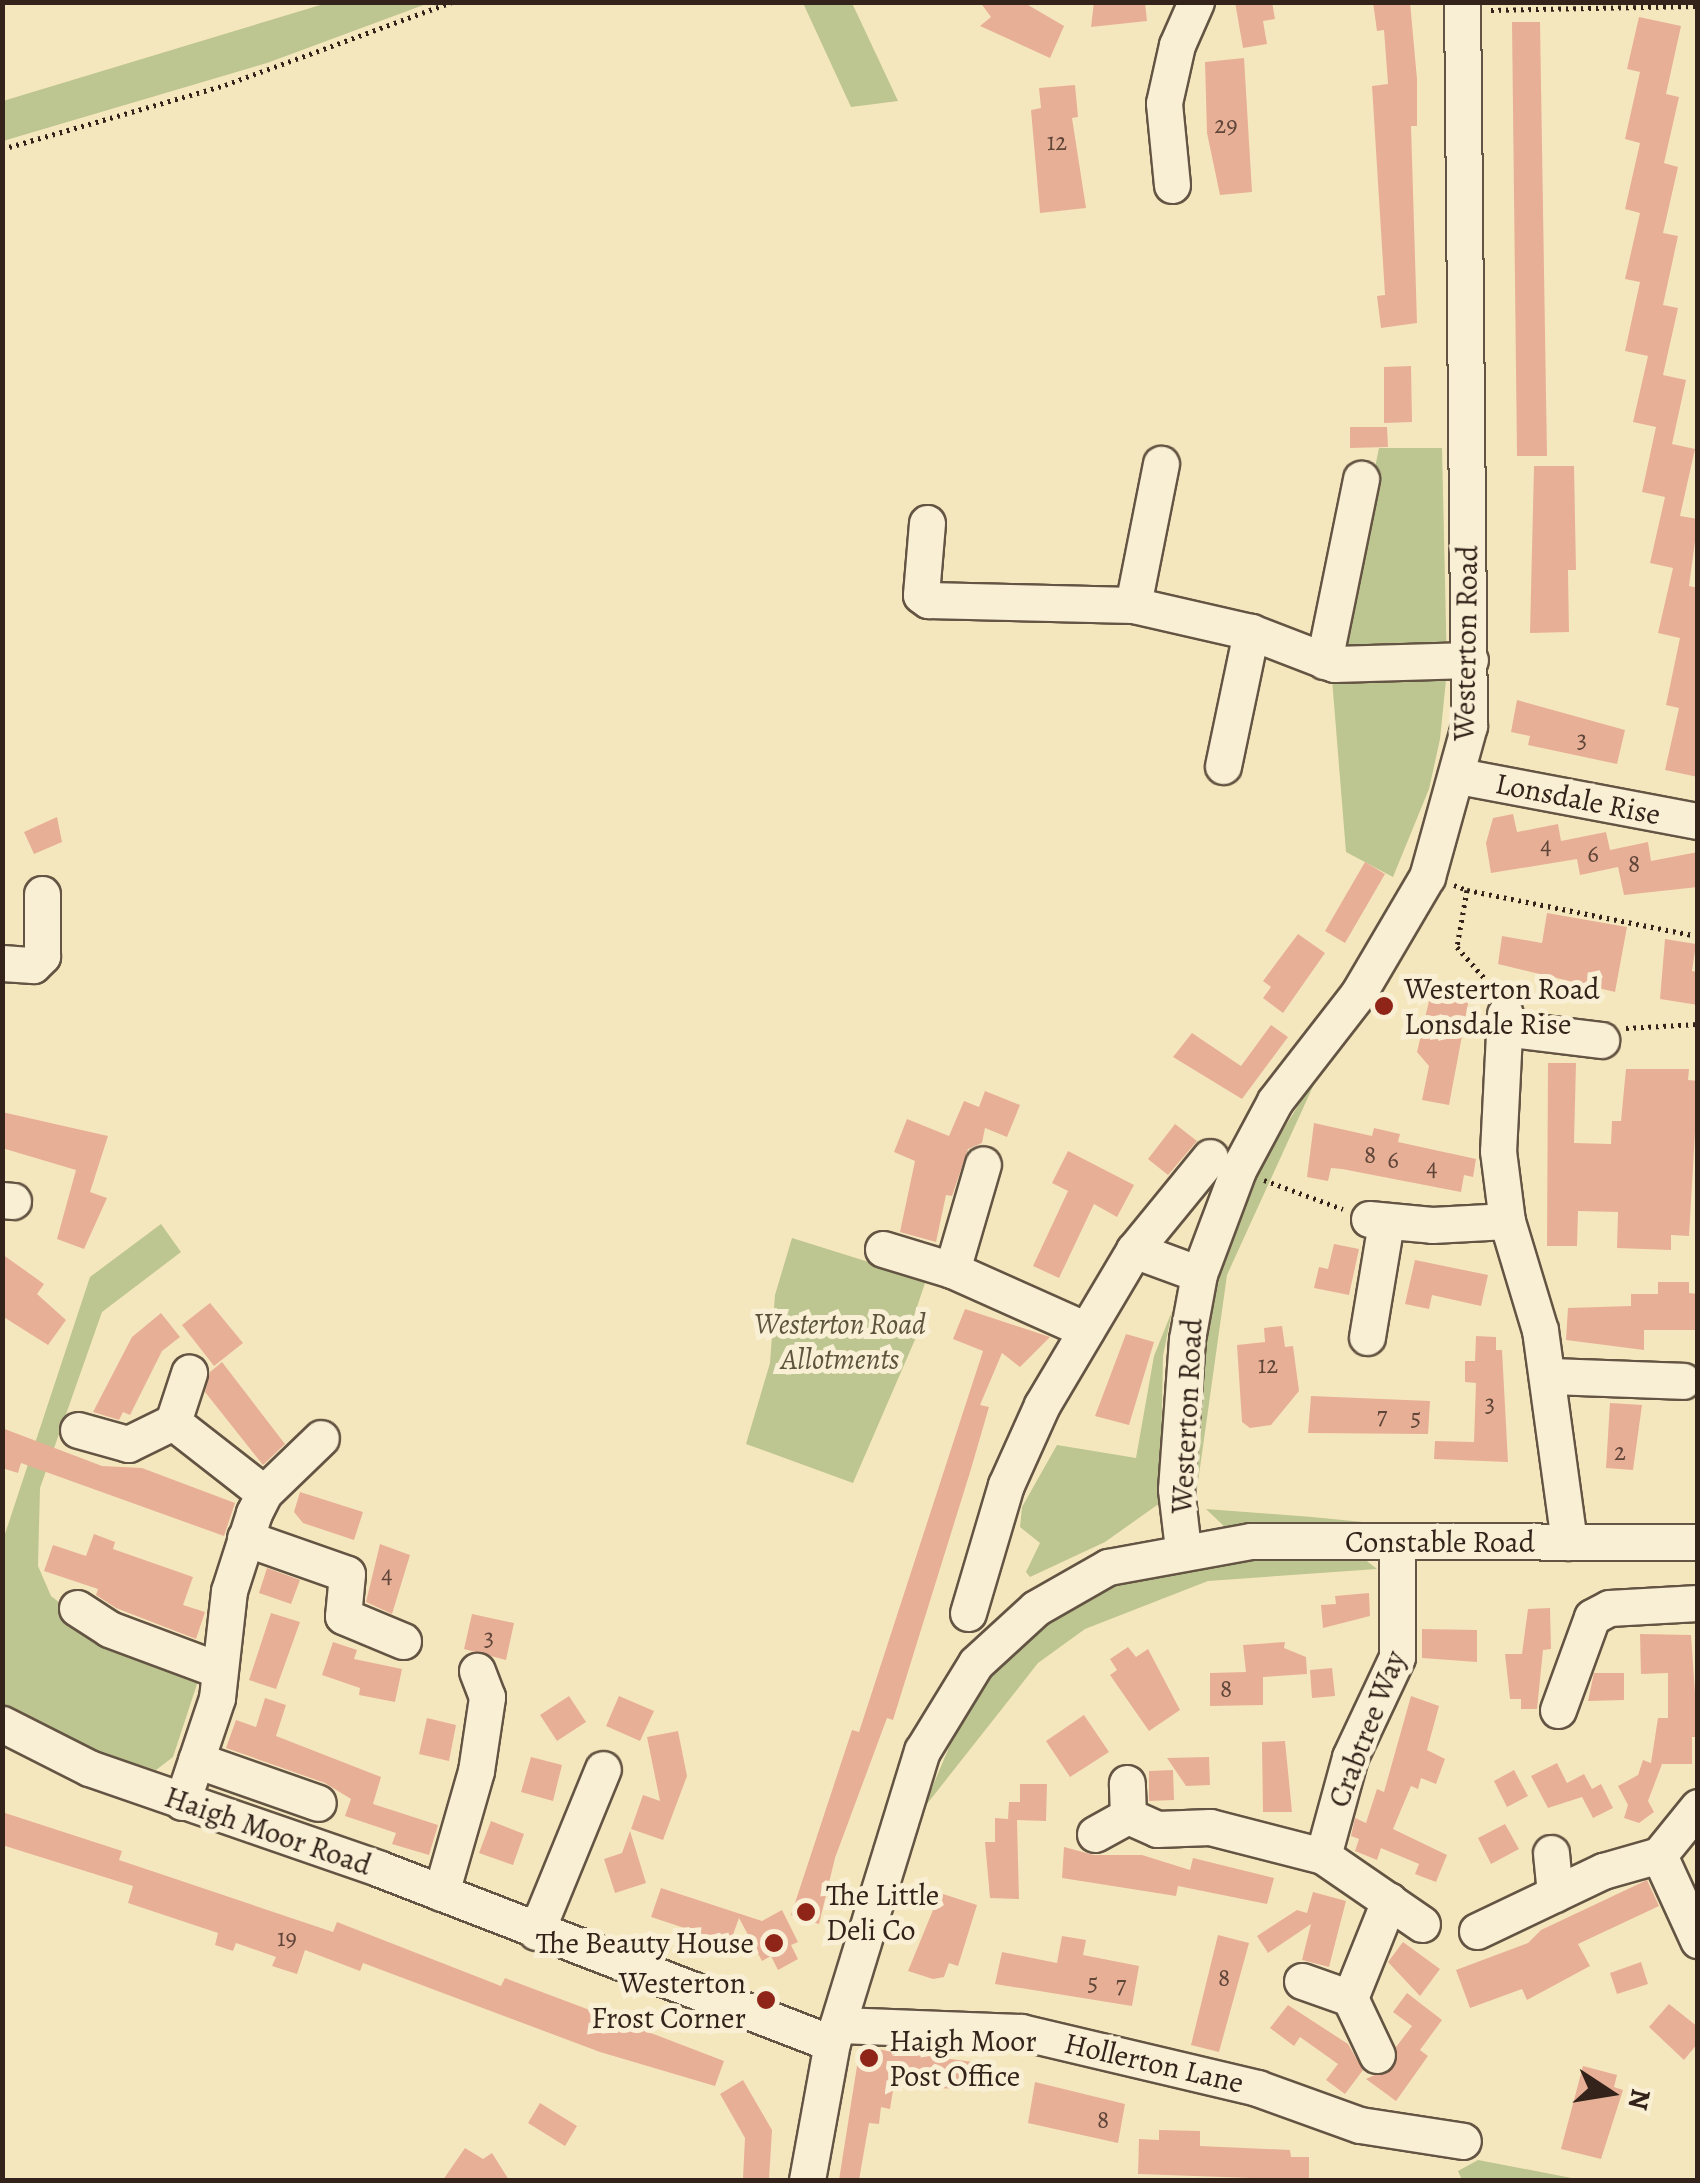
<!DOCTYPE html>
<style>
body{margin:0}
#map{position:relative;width:1700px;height:2183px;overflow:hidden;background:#f5e7bd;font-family:Alegreya,serif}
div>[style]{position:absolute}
.green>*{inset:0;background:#bdc590}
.building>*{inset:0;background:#e8af97}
.path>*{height:5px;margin-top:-2.5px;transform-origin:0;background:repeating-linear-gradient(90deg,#33231a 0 2.5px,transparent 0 7.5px)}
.roads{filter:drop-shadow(2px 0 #645443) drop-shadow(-2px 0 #645443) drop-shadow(0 2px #645443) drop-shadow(0 -2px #645443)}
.minor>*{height:35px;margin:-17.5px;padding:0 17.5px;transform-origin:17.5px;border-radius:17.5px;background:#f8efd4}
.dots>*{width:28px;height:28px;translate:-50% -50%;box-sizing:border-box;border:5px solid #f8efd4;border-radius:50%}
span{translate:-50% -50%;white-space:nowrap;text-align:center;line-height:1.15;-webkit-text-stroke:10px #f8efd4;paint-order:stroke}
.number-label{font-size:25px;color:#604639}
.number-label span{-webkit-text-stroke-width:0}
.street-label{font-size:30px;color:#33231a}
.poi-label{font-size:30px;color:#33231a}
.left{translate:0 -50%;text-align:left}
.right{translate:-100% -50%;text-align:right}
.park-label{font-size:30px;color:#5c543d;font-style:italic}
.frame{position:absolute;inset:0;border:5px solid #33231a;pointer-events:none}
.north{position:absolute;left:1560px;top:2043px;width:100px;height:100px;-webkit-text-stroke:8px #f8efd4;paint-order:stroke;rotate:102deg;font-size:28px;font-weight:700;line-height:40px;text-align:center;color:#33231a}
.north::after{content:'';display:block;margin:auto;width:35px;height:45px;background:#33231a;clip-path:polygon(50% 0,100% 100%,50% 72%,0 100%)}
</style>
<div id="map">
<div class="green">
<i style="clip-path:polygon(327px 3px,429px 3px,267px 63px,3px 141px,3px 101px)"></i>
<i style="clip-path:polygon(803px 3px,852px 3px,898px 101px,851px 107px)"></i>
<i style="clip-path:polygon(1379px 448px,1442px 448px,1447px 670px,1440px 739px,1429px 789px,1393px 877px,1346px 852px,1332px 679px)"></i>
<i style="clip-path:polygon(1320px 1071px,1227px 1275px,1197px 1489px,1202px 1353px,1230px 1232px,1257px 1171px)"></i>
<i style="clip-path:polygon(161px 1224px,181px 1252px,102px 1312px,40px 1488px,38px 1566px,51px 1596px,98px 1633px,200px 1675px,173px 1757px,156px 1770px,60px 1740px,3px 1711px,2px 1543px,90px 1277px)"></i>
<i style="clip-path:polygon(792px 1238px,926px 1280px,909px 1331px,917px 1335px,853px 1483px,746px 1444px,770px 1363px,775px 1295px)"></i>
<i style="clip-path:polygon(1172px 1311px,1163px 1356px,1160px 1503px,1105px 1542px,1030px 1577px,1026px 1572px,1040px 1543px,1020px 1527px,1022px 1507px,1057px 1445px,1136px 1458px,1154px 1356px)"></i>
<i style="clip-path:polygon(1206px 1509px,1312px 1517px,1414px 1527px,1226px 1528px)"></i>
<i style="clip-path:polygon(1363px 1558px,1377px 1569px,1208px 1581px,1085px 1629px,1038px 1663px,923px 1809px,969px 1700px,1007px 1654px,1092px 1592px,1144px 1572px,1233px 1559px)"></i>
<i style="clip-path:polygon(1478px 2160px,1582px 2180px,1462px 2180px,1458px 2171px)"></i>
</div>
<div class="building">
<i style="clip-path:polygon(980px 2px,1023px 2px,1064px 26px,1050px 58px,980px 26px,991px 17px)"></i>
<i style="clip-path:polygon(1094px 2px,1145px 2px,1147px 21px,1091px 27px)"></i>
<i style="clip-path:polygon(1235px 2px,1272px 2px,1275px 19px,1263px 21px,1267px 44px,1243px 48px)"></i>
<i style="clip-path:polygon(1373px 2px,1410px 2px,1417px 79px,1417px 126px,1411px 126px,1417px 323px,1381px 328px,1377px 296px,1385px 295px,1372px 86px,1388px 84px,1384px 30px,1377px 31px)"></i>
<i style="clip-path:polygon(1639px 17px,1681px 26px,1666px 94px,1679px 97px,1664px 163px,1678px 167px,1663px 233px,1678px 236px,1663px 305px,1678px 308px,1663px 375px,1686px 380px,1672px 444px,1695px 449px,1680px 516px,1698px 519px,1689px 586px,1698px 588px,1698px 777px,1665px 770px,1679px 708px,1666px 705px,1680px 638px,1658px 633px,1673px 568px,1650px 563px,1665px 497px,1642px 492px,1656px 427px,1633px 422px,1648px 356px,1625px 351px,1640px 282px,1625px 279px,1640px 213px,1625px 209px,1640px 143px,1625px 139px,1640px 72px,1627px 69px)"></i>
<i style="clip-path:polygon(1512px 22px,1540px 22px,1547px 456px,1517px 456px)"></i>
<i style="clip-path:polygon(1244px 58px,1252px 192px,1220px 195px,1207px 133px,1205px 62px)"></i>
<i style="clip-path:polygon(1075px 85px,1078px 117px,1072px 118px,1086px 208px,1040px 213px,1031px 110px,1041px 108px,1039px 88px)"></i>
<i style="clip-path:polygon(1411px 366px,1412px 422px,1384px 423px,1384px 367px)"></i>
<i style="clip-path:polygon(1350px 427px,1387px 427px,1388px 447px,1350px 448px)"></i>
<i style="clip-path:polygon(1534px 466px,1574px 466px,1576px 570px,1568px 570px,1569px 632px,1530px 633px)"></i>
<i style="clip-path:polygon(1517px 700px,1625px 730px,1617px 764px,1528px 745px,1530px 736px,1511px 732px)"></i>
<i style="clip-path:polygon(1513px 814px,1517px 832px,1558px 824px,1561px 841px,1606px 832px,1610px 850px,1648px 842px,1651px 861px,1698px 852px,1698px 887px,1624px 895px,1618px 867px,1580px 875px,1577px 859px,1491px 873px,1486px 843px,1493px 818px)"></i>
<i style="clip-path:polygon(57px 817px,62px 842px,34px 854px,24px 832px)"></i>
<i style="clip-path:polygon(1365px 862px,1385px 874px,1345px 943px,1325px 931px)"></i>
<i style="clip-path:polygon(1547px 913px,1627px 927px,1615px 992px,1498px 964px,1502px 936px,1542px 943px)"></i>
<i style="clip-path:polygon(1298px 934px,1325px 953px,1283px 1013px,1263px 998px,1271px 987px,1263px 981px)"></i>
<i style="clip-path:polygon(1665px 939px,1696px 944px,1692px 971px,1698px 972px,1698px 1005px,1660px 999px)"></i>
<i style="clip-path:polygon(1434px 980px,1471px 988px,1449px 1105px,1422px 1100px,1429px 1066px,1417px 1052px)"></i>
<i style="clip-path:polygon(1271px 1025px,1288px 1037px,1242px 1099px,1173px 1057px,1192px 1033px,1241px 1066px)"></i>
<i style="clip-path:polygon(1548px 1063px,1576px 1063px,1574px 1143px,1611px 1144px,1612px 1121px,1621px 1121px,1626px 1069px,1689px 1069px,1688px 1080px,1698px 1081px,1689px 1236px,1671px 1235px,1671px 1250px,1617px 1248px,1618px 1212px,1578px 1211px,1577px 1246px,1547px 1246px)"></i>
<i style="clip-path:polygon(985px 1091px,1020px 1105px,1007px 1137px,985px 1128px,982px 1143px,968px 1149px,952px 1196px,946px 1195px,936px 1242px,900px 1232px,915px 1161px,894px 1152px,907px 1119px,949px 1136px,964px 1101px,979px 1107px)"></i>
<i style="clip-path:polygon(2px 1112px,108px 1136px,90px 1192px,107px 1198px,84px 1249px,57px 1239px,76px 1170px,2px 1148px)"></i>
<i style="clip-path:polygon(1314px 1123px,1372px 1136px,1374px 1128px,1400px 1134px,1398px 1142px,1476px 1159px,1473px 1177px,1464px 1175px,1461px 1192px,1342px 1169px,1331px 1168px,1328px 1181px,1307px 1177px)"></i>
<i style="clip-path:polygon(1175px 1124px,1197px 1141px,1168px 1175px,1148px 1159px)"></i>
<i style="clip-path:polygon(1068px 1151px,1134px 1185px,1117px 1217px,1094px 1204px,1059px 1278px,1033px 1266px,1068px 1191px,1052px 1183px)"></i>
<i style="clip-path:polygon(1334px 1244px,1359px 1249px,1349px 1295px,1314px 1288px,1319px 1267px,1328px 1269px)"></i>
<i style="clip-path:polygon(2px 1254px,44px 1284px,37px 1294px,66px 1320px,48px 1345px,2px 1316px)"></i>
<i style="clip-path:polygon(1415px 1260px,1488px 1275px,1481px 1306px,1432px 1295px,1429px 1309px,1405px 1304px)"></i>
<i style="clip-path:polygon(1658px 1282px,1689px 1282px,1689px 1293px,1698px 1294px,1698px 1330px,1644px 1330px,1644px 1350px,1566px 1340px,1568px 1308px,1631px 1306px,1631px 1294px,1658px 1294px)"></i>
<i style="clip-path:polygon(210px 1303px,243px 1343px,214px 1366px,182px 1325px)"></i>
<i style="clip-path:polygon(965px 1309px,1050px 1337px,1020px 1367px,1002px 1353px,980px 1405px,989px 1407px,971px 1469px,893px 1720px,887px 1718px,835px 1858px,819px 1924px,791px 1915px,852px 1730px,859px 1732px,983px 1351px,953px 1339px)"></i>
<i style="clip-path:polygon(161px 1313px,180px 1337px,162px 1351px,130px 1415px,123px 1412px,119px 1420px,93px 1412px,132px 1337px)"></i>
<i style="clip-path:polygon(1282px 1326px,1285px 1347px,1293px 1346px,1299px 1391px,1271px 1425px,1250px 1428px,1242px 1422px,1237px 1345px,1265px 1342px,1264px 1328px)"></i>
<i style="clip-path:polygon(1126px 1334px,1154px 1342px,1129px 1425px,1095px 1416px)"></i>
<i style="clip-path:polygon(1476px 1336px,1496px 1337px,1496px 1350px,1502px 1350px,1508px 1462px,1434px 1459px,1435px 1441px,1474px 1442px,1476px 1383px,1465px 1382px,1465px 1361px,1475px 1361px)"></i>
<i style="clip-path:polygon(222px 1362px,285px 1444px,263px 1465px,205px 1392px,210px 1372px)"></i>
<i style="clip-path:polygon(1311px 1396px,1430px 1401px,1428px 1434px,1308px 1433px)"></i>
<i style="clip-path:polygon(1610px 1403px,1642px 1405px,1633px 1470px,1606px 1468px)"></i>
<i style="clip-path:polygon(2px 1428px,102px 1466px,142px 1468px,235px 1503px,224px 1536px,21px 1463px,18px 1473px,2px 1468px)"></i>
<i style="clip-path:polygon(300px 1492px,363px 1512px,354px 1540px,303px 1523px,294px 1512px)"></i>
<i style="clip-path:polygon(94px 1534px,115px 1542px,113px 1549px,193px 1577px,183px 1605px,205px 1612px,196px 1639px,116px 1608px,96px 1595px,98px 1589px,44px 1571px,53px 1545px,86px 1556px)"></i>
<i style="clip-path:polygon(380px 1544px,410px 1555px,392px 1614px,366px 1602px)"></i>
<i style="clip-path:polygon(267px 1568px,300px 1580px,291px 1604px,259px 1593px)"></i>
<i style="clip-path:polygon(1369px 1593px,1370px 1616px,1323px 1628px,1321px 1605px,1336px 1604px,1335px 1596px)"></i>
<i style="clip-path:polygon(1550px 1608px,1551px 1649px,1543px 1650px,1537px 1709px,1521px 1709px,1521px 1699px,1510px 1699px,1505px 1654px,1522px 1654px,1528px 1609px)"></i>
<i style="clip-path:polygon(271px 1613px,300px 1622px,276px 1689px,249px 1680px)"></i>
<i style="clip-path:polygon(472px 1614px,514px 1623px,506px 1660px,464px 1649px)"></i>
<i style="clip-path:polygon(1422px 1629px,1477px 1630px,1477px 1662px,1422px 1658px)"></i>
<i style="clip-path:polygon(1640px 1634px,1691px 1635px,1698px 1737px,1692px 1737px,1692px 1764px,1662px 1764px,1648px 1801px,1654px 1812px,1639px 1823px,1624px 1818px,1628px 1805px,1618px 1786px,1638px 1775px,1643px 1760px,1651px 1763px,1658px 1718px,1668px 1718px,1668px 1673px,1641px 1674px)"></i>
<i style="clip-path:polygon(333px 1642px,357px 1650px,354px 1659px,402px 1669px,395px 1702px,359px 1695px,360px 1688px,322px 1675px)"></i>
<i style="clip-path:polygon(1285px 1642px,1284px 1648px,1306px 1657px,1307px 1674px,1263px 1677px,1263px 1705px,1210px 1706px,1210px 1673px,1246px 1672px,1243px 1645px)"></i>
<i style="clip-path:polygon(1128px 1647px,1136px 1657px,1148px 1649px,1180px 1710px,1149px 1731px,1110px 1675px,1117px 1670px,1110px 1659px)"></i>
<i style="clip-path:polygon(1332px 1668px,1335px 1696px,1312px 1698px,1310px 1670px)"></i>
<i style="clip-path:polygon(1594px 1673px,1624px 1673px,1624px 1700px,1588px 1701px)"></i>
<i style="clip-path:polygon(569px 1696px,586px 1722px,557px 1741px,540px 1715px)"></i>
<i style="clip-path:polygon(619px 1696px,654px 1711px,640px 1741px,606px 1726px)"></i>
<i style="clip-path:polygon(1411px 1696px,1439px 1706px,1427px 1750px,1445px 1759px,1436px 1784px,1421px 1778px,1418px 1789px,1411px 1786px,1393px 1829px,1447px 1855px,1436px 1882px,1415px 1874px,1419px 1864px,1381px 1848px,1377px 1860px,1355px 1851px,1359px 1839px,1351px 1836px,1355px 1818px,1366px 1823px,1377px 1789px,1384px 1792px)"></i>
<i style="clip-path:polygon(265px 1698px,286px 1705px,276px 1736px,381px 1777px,373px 1804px,438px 1825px,429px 1855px,392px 1844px,396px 1833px,345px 1816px,351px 1799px,325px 1783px,226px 1748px,236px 1720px,256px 1727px)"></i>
<i style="clip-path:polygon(1084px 1715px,1109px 1752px,1070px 1777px,1046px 1741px)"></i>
<i style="clip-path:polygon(427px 1718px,456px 1725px,449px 1761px,419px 1754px)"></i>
<i style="clip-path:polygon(678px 1731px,687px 1776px,663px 1840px,631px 1829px,643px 1795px,660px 1801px,647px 1737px)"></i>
<i style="clip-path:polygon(1285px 1741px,1292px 1812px,1263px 1812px,1262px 1742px)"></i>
<i style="clip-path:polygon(531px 1757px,562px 1765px,553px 1801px,521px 1792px)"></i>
<i style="clip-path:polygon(1209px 1757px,1210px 1785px,1186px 1786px,1167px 1758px)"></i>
<i style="clip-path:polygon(1557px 1763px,1567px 1783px,1584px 1774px,1592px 1789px,1601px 1784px,1613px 1808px,1593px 1818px,1582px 1797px,1548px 1808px,1531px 1776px)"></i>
<i style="clip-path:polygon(1173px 1770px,1174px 1800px,1149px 1801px,1149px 1771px)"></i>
<i style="clip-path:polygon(1514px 1770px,1528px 1796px,1507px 1807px,1494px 1781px)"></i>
<i style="clip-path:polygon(1020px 1784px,1047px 1784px,1046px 1821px,1017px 1820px,1019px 1899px,990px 1898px,985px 1842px,995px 1842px,995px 1818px,1008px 1819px,1009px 1802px,1020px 1802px)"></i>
<i style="clip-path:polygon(2px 1812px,122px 1851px,119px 1860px,333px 1932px,337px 1922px,501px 1986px,505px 1978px,664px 2038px,724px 2061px,715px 2086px,600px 2052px,363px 1963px,360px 1971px,305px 1950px,297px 1974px,272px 1966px,276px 1957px,236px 1943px,233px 1951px,215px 1945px,218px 1933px,128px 1903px,133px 1886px,2px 1845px)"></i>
<i style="clip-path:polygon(491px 1821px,524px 1834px,513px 1865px,479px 1853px)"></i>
<i style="clip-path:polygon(1505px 1824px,1519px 1849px,1491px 1864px,1478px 1838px)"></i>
<i style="clip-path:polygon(630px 1831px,646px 1883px,615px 1893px,604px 1859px,622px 1853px)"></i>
<i style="clip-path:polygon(1064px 1847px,1094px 1855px,1142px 1855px,1190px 1870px,1193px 1858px,1274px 1878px,1267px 1904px,1178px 1886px,1176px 1896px,1062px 1878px)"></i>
<i style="clip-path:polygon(1647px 1880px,1659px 1906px,1578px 1944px,1590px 1966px,1527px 2000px,1522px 1989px,1470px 2008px,1456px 1970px,1528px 1943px,1541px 1930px)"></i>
<i style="clip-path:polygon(661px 1888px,762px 1921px,782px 1910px,798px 1942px,791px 1945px,798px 1959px,778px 1970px,771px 1956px,762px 1961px,739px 1918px,730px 1943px,651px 1917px)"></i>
<i style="clip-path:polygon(1313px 1892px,1346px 1901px,1329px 1967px,1302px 1960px,1311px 1924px,1268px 1953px,1257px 1936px,1297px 1910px,1307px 1913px)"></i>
<i style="clip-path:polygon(940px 1893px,977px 1905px,958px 1966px,949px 1963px,944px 1977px,933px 1979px,908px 1971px)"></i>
<i style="clip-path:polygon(1218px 1935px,1249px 1943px,1219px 2052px,1191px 2045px)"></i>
<i style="clip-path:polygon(1062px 1936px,1086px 1940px,1083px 1955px,1139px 1966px,1132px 2006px,995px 1984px,1002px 1952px,1057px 1963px)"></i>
<i style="clip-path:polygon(1403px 1942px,1440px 1969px,1420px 1996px,1388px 1962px)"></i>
<i style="clip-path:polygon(1641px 1962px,1648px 1984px,1617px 1994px,1610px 1973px)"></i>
<i style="clip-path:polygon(1407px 1993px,1442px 2020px,1420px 2050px,1428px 2056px,1396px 2101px,1366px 2079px,1395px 2066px,1396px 2047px,1412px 2026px,1393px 2012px)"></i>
<i style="clip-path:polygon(1669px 2004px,1698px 2027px,1698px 2043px,1684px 2060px,1649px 2027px)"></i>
<i style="clip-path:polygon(1288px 2005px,1348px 2044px,1363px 2070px,1345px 2094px,1326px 2080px,1338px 2064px,1300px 2037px,1294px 2046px,1270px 2028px)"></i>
<i style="clip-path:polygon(860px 2047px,973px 2062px,971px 2090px,939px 2088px,939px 2080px,896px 2072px,890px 2109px,881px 2107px,879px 2124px,869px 2123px,859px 2180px,839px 2180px)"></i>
<i style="clip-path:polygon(1583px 2066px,1617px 2075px,1614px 2087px,1623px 2090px,1601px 2159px,1561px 2149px)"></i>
<i style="clip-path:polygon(743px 2080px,772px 2130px,769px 2179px,743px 2178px,745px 2138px,720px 2094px)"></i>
<i style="clip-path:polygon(1035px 2082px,1125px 2104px,1118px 2143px,1028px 2123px)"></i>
<i style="clip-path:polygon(540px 2103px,577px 2126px,565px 2146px,528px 2123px)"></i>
<i style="clip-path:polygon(1159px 2130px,1200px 2131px,1200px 2146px,1290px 2150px,1291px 2157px,1309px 2157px,1309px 2180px,1138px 2174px,1139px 2139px,1159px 2140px)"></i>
<i style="clip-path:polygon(465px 2148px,483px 2159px,492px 2153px,509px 2180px,443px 2180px)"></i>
</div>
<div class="path">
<i style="left:1491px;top:10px;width:207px;rotate:-1.1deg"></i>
<i style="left:2px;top:149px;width:232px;rotate:-16deg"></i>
<i style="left:225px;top:85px;width:242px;rotate:-20.1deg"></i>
<i style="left:1454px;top:885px;width:14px;rotate:21deg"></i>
<i style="left:1467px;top:890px;width:58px;rotate:100deg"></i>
<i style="left:1457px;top:947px;width:56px;rotate:48.6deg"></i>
<i style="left:1467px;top:890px;width:236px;rotate:11.3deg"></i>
<i style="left:1626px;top:1028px;width:72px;rotate:-3.2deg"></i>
<i style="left:1264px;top:1180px;width:84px;rotate:20.2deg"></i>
</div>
<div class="roads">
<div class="minor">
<i style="left:1172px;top:185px;width:82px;rotate:-95.6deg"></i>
<i style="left:1164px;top:103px;width:59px;rotate:-77.4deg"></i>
<i style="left:1177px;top:45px;width:47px;rotate:-66.2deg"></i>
<i style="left:927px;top:523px;width:72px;rotate:94.8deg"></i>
<i style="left:921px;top:595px;width:9px;rotate:36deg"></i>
<i style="left:928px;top:600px;width:205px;rotate:1.4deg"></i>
<i style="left:1133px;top:605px;width:121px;rotate:12.9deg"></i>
<i style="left:1251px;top:632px;width:89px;rotate:21.1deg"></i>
<i style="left:1334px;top:664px;width:136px;rotate:-1.7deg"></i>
<i style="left:1133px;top:605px;width:144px;rotate:-78.8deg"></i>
<i style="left:1324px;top:661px;width:186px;rotate:-78.5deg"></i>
<i style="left:1223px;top:766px;width:137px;rotate:-78.2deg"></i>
<i style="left:1459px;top:776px;width:243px;rotate:10.7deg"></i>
<i style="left:2px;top:963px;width:31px;rotate:4deg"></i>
<i style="left:33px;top:965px;width:13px;rotate:-45deg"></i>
<i style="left:42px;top:956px;width:62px;rotate:-90deg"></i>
<i style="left:1505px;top:1014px;width:137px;rotate:92.9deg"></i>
<i style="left:1498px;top:1151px;width:71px;rotate:82.7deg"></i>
<i style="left:1507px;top:1221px;width:114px;rotate:73.2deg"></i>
<i style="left:1540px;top:1330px;width:214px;rotate:82.2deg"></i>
<i style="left:1503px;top:1028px;width:99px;rotate:7deg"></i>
<i style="left:2px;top:1200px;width:11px;rotate:5deg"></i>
<i style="left:1369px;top:1219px;width:63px;rotate:5.4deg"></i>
<i style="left:1432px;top:1225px;width:75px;rotate:-3.1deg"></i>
<i style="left:883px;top:1249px;width:72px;rotate:16.9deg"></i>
<i style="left:952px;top:1270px;width:147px;rotate:24.1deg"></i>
<i style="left:1134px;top:1250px;width:69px;rotate:20.3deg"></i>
<i style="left:952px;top:1270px;width:110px;rotate:-73.7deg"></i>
<i style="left:1367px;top:1337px;width:117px;rotate:-80.6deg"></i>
<i style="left:1548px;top:1376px;width:135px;rotate:2.1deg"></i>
<i style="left:173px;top:1422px;width:115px;rotate:38deg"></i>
<i style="left:78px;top:1430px;width:52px;rotate:15.6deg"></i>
<i style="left:128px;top:1444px;width:50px;rotate:-26.1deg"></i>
<i style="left:173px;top:1422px;width:52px;rotate:-71.9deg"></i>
<i style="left:245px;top:1538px;width:108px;rotate:19.4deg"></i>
<i style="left:347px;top:1574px;width:42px;rotate:95.4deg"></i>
<i style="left:343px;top:1616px;width:65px;rotate:22.6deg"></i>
<i style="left:1183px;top:1549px;width:60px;rotate:-96.7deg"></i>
<i style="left:1176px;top:1489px;width:150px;rotate:-85.8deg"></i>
<i style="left:1187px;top:1339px;width:66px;rotate:-79.5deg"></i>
<i style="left:1199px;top:1274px;width:111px;rotate:-69.4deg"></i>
<i style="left:1238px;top:1170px;width:78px;rotate:-61.8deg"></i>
<i style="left:1275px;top:1101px;width:135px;rotate:-52.2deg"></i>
<i style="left:1358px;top:994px;width:136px;rotate:-59.5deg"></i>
<i style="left:1427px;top:877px;width:157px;rotate:-74.5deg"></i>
<i style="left:1469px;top:726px;width:724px;rotate:-90.55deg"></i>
<i style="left:77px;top:1608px;width:38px;rotate:33deg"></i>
<i style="left:109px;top:1629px;width:117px;rotate:20.4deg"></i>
<i style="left:968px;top:1613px;width:134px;rotate:-73.5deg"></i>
<i style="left:1006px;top:1485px;width:88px;rotate:-65.8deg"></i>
<i style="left:1042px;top:1405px;width:180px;rotate:-59.3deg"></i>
<i style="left:1134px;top:1250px;width:120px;rotate:-50.7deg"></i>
<i style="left:1558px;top:1710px;width:99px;rotate:-69.9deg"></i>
<i style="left:1592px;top:1617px;width:19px;rotate:-28deg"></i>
<i style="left:1609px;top:1608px;width:89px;rotate:-3.2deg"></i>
<i style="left:2px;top:1724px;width:97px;rotate:26.8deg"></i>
<i style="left:89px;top:1768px;width:308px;rotate:19.1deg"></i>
<i style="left:380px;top:1869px;width:484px;rotate:21.1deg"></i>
<i style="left:196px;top:1760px;width:129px;rotate:19.4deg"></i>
<i style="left:182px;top:1802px;width:110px;rotate:-71.4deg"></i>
<i style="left:217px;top:1698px;width:108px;rotate:-83.6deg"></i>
<i style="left:229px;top:1591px;width:82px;rotate:-72.2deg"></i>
<i style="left:254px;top:1513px;width:22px;rotate:-63deg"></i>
<i style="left:264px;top:1493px;width:79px;rotate:-44deg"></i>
<i style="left:1128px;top:1816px;width:32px;rotate:24deg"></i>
<i style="left:1157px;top:1829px;width:53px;rotate:-2.2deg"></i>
<i style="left:1210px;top:1827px;width:117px;rotate:14.4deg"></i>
<i style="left:1323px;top:1856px;width:120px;rotate:34.5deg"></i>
<i style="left:1095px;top:1834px;width:38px;rotate:-29deg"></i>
<i style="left:1128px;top:1816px;width:33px;rotate:-92deg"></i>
<i style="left:1551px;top:1853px;width:41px;rotate:84.4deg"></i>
<i style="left:1659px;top:1855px;width:94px;rotate:65.4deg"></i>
<i style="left:1323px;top:1856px;width:103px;rotate:-74.7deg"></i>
<i style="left:1350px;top:1757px;width:110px;rotate:-64.8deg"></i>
<i style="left:1397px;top:1657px;width:115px;rotate:-90deg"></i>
<i style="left:441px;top:1893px;width:127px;rotate:-74deg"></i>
<i style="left:476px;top:1771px;width:75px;rotate:-81.5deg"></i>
<i style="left:487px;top:1697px;width:28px;rotate:-111deg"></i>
<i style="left:1477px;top:1931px;width:140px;rotate:-25.5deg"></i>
<i style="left:1603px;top:1871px;width:58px;rotate:-15.9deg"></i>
<i style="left:1659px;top:1855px;width:62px;rotate:-50.9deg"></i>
<i style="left:536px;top:1932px;width:176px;rotate:-67.7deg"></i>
<i style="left:1302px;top:1981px;width:51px;rotate:19.5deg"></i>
<i style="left:1350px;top:1998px;width:63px;rotate:64.7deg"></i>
<i style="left:1350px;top:1998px;width:105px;rotate:-68.1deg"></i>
<i style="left:838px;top:2025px;width:183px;rotate:2.2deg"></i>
<i style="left:1021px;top:2032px;width:243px;rotate:13.3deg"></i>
<i style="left:1257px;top:2088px;width:109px;rotate:19.8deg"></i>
<i style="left:1360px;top:2125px;width:104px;rotate:8.8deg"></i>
<i style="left:807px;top:2180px;width:139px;rotate:-79.7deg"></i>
<i style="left:832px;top:2043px;width:306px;rotate:-72.9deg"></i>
<i style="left:922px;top:1751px;width:103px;rotate:-58.5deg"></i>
<i style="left:976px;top:1663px;width:81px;rotate:-42.5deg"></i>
<i style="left:1036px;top:1608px;width:83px;rotate:-29.7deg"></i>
<i style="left:1108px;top:1567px;width:145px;rotate:-10.3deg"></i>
<i style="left:1251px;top:1541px;width:447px;rotate:0.1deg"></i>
</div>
</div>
<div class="dots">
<i style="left:1384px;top:1006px;background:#8f2418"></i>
<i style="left:806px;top:1912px;background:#8f2418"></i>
<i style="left:774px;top:1943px;background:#8f2418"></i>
<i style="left:766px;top:2000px;background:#8f2418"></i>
<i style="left:869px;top:2058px;background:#8f2418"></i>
</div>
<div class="number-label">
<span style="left:1226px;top:125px">29</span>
<span style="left:1057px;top:142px">12</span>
<span style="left:1582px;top:739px">3</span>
<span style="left:1546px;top:846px">4</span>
<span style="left:1593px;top:854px">6</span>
<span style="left:1634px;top:864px">8</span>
<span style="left:1370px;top:1155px">8</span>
<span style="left:1393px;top:1160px">6</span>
<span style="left:1432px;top:1168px">4</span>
<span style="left:1268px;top:1365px">12</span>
<span style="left:1490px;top:1403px">3</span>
<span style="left:1382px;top:1416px">7</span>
<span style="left:1416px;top:1417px">5</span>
<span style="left:1620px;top:1452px">2</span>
<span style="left:387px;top:1575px">4</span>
<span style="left:489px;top:1637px">3</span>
<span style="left:1226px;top:1689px">8</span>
<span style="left:287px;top:1938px">19</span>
<span style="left:1224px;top:1978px">8</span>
<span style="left:1093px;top:1982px">5</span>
<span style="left:1121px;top:1985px">7</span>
<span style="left:1103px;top:2120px">8</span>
</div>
<div class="street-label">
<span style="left:1466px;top:643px;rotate:-89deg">Westerton Road</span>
<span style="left:1578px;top:799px;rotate:11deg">Lonsdale Rise</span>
<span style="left:1187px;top:1416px;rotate:-87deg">Westerton Road</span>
<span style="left:1440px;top:1542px">Constable Road</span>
<span style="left:1367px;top:1729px;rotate:-69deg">Crabtree Way</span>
<span style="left:268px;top:1831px;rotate:19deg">Haigh Moor Road</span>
<span style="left:1154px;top:2063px;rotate:13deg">Hollerton Lane</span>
</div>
<div class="poi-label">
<span class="left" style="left:1404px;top:1006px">Westerton Road<br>Lonsdale Rise</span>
<span class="left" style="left:826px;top:1912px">The Little<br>Deli Co</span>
<span class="right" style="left:754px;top:1943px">The Beauty House</span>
<span class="right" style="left:746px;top:2000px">Westerton<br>Frost Corner</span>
<span class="left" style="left:889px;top:2058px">Haigh Moor<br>Post Office</span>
</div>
<div class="park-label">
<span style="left:840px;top:1341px">Westerton Road<br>Allotments</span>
</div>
<div class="frame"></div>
<div class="north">N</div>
</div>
